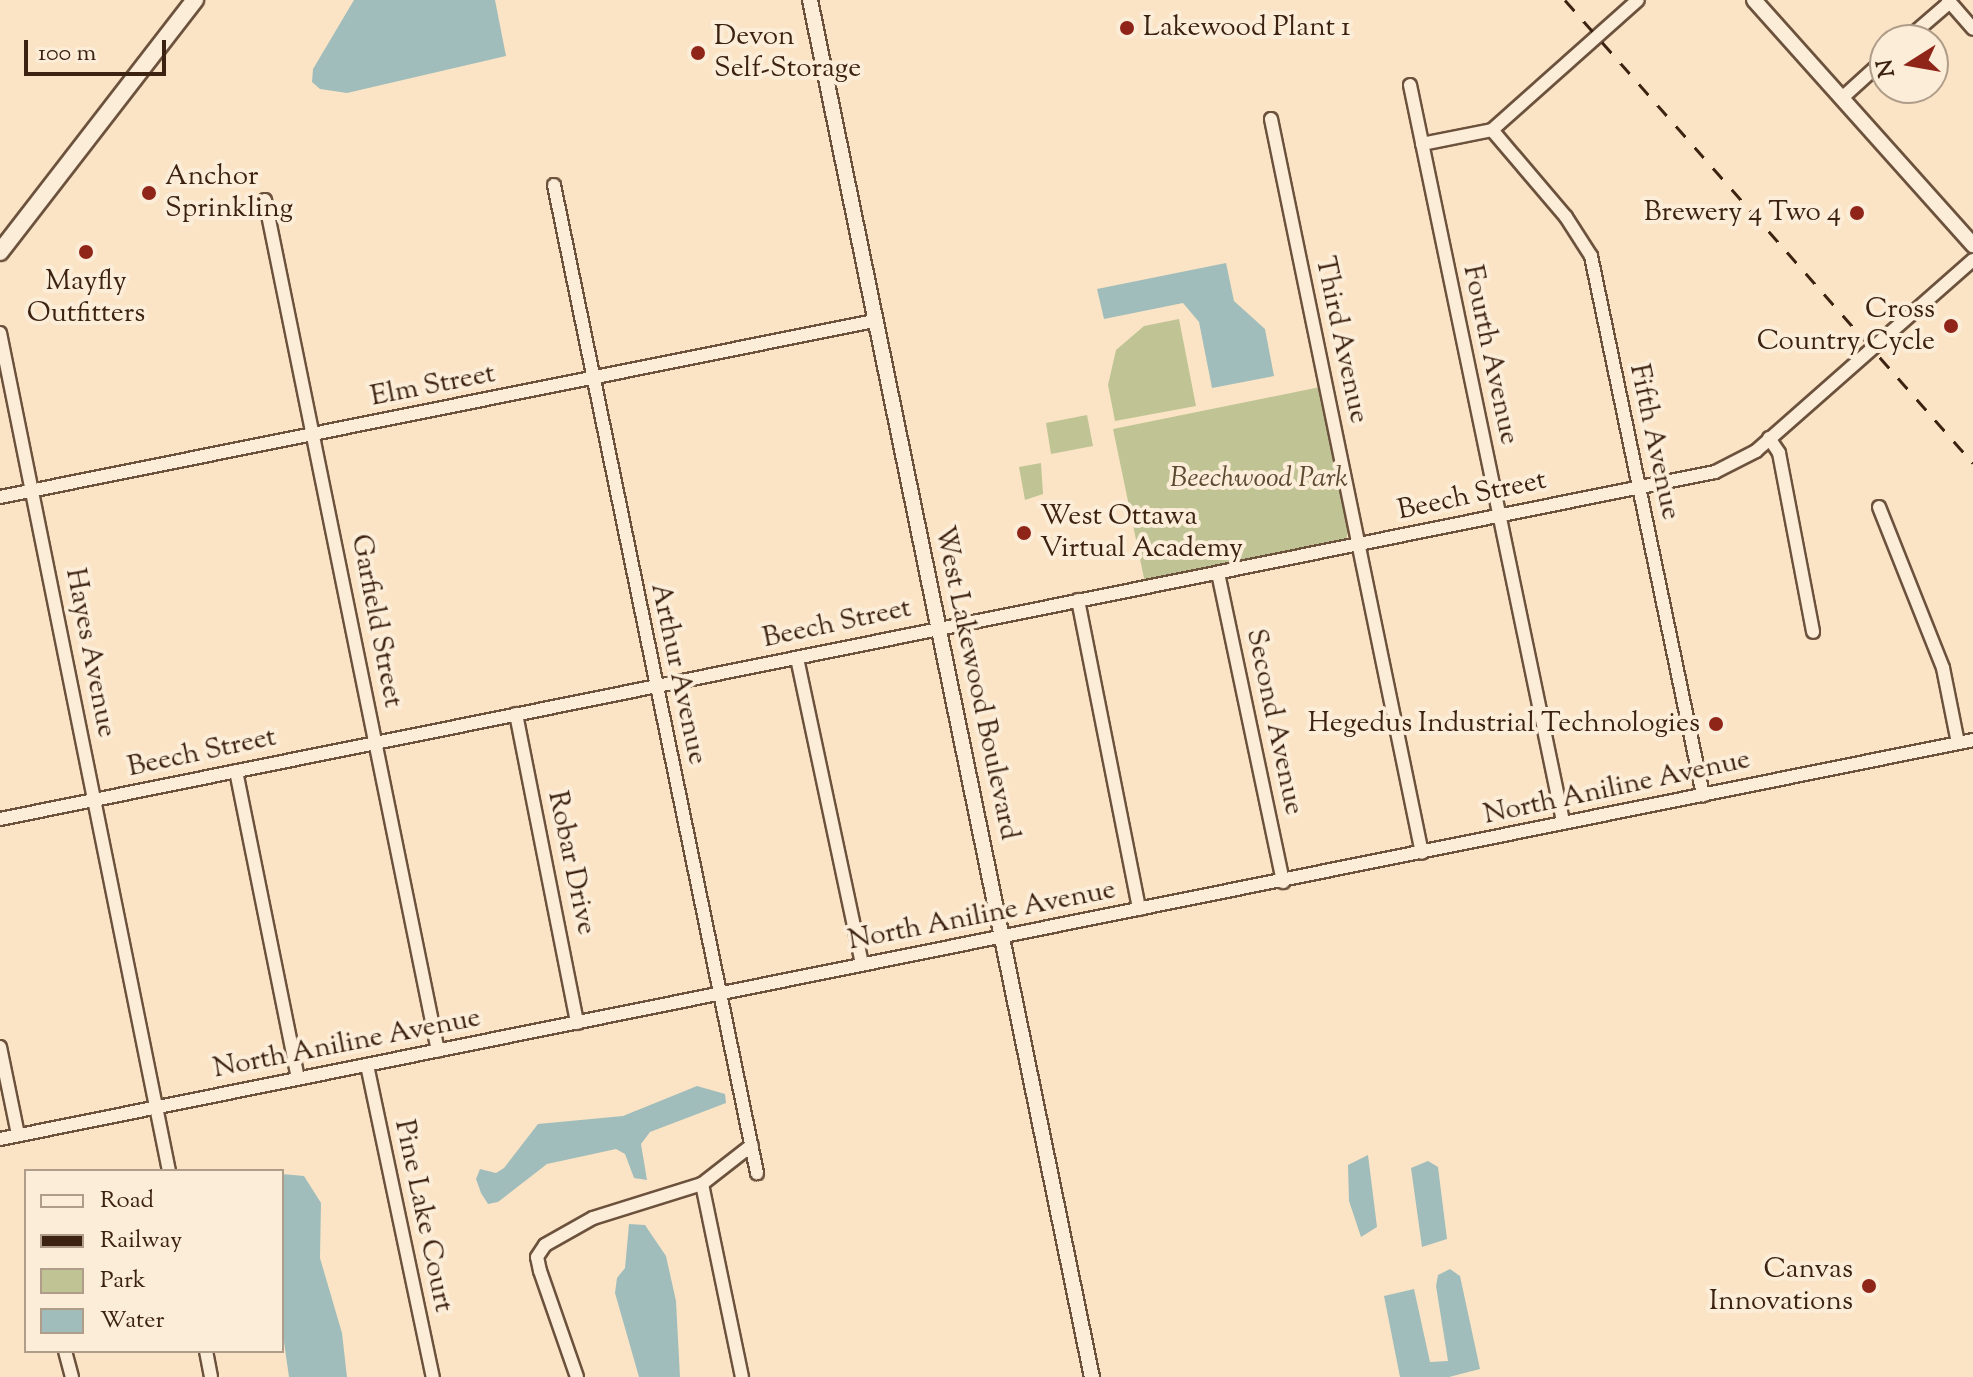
<!DOCTYPE html>
<style>
body{margin:0}
#map{position:relative;width:1973px;height:1377px;overflow:hidden;background:#fbe4c5;font-family:"Sorts Mill Goudy",serif}
div>[style]{position:absolute}
.green>*{inset:0;background:#c0c494}
.water>*{inset:0;background:#a0bdbb}
.roads{filter:drop-shadow(2px 0 #6c523d) drop-shadow(-2px 0 #6c523d) drop-shadow(0 2px #6c523d) drop-shadow(0 -2px #6c523d)}
.minor>*{height:12px;margin:-6px;padding:0 6px;transform-origin:6px;border-radius:6px;background:#fcedd9}
.tertiary>*{height:14px;margin:-7px;padding:0 7px;transform-origin:7px;border-radius:7px;background:#fcedd9}
.secondary>*{height:16px;margin:-8px;padding:0 8px;transform-origin:8px;border-radius:8px;background:#fcedd9}
.rail>*{height:3px;margin-top:-1.5px;transform-origin:0;background:repeating-linear-gradient(90deg,#3c2210 0 14px,transparent 0 28px)}
.dots>*{width:22px;height:22px;translate:-50% -50%;box-sizing:border-box;border:4px solid #fcedd9;border-radius:50%}
span{translate:-50% -50%;white-space:nowrap;text-align:center;line-height:1.15;-webkit-text-stroke:8px #fcedd9;paint-order:stroke}
.poi-label{font-size:28px;color:#3c2210}
.left{translate:0 -50%;text-align:left}
.right{translate:-100% -50%;text-align:right}
.street-label{font-size:28px;color:#3c2210}
.park-label{font-size:28px;color:#5d4a31;font-style:italic}
.legend{position:absolute;left:24px;top:1169px;width:260px;height:184px;box-sizing:border-box;background:#fcedd9;border:2px solid #af9c89;margin:0;padding:10px 14px;list-style:none;font-size:24px;color:#3c2210}
.legend li{display:flex;align-items:center;gap:16px;height:40px}
.legend b{width:40px;border:2px solid #af9c89}
.north{position:absolute;left:1869px;top:24px;width:80px;height:80px;box-sizing:border-box;background:#fcedd9;border:2px solid #af9c89;border-radius:50%;rotate:259deg;font-size:22px;font-weight:700;line-height:32px;text-align:center;color:#3c2210}
.north::after{content:'';display:block;margin:auto;width:28px;height:36px;background:#8f2418;clip-path:polygon(50% 0,100% 100%,50% 72%,0 100%)}
.scale{position:absolute;left:24px;top:40px;width:142px;height:36px;box-sizing:border-box;border:4px solid #3c2210;border-top:0;padding-left:10px;font-size:24px;line-height:28px;white-space:nowrap;color:#3c2210;-webkit-text-stroke:6px #fcedd9;paint-order:stroke}
</style>
<div id="map">
<div class="green">
<i style="clip-path:polygon(1179px 319px,1196px 406px,1115px 421px,1108px 385px,1116px 350px,1144px 326px)"></i>
<i style="clip-path:polygon(1320px 387px,1349px 528px,1346px 540px,1145px 583px,1113px 429px)"></i>
<i style="clip-path:polygon(1087px 415px,1093px 446px,1051px 454px,1046px 423px)"></i>
<i style="clip-path:polygon(1041px 463px,1043px 494px,1025px 500px,1019px 467px)"></i>
</div>
<div class="water">
<i style="clip-path:polygon(354px 0,495px 0,506px 56px,347px 93px,320px 89px,312px 82px,313px 69px)"></i>
<i style="clip-path:polygon(1226px 263px,1234px 301px,1265px 329px,1274px 376px,1212px 388px,1199px 322px,1183px 303px,1104px 319px,1097px 289px)"></i>
<i style="clip-path:polygon(697px 1086px,725px 1094px,726px 1103px,650px 1132px,641px 1144px,647px 1180px,634px 1178px,625px 1154px,616px 1149px,547px 1164px,498px 1202px,488px 1204px,481px 1193px,476px 1179px,480px 1169px,496px 1173px,504px 1168px,538px 1124px,623px 1116px)"></i>
<i style="clip-path:polygon(1368px 1155px,1377px 1227px,1361px 1237px,1349px 1201px,1348px 1165px)"></i>
<i style="clip-path:polygon(1428px 1161px,1438px 1167px,1447px 1239px,1422px 1247px,1411px 1168px)"></i>
<i style="clip-path:polygon(282px 1174px,304px 1176px,321px 1203px,320px 1258px,342px 1333px,347px 1377px,289px 1377px,282px 1328px)"></i>
<i style="clip-path:polygon(629px 1224px,645px 1225px,666px 1256px,676px 1301px,680px 1377px,639px 1377px,615px 1293px,617px 1278px,625px 1268px)"></i>
<i style="clip-path:polygon(1450px 1269px,1460px 1276px,1480px 1369px,1449px 1377px,1400px 1377px,1384px 1296px,1414px 1289px,1430px 1362px,1448px 1361px,1436px 1286px,1438px 1275px)"></i>
</div>
<div class="roads">
<div class="minor">
<i style="left:1948px;top:0;width:38px;rotate:49deg"></i>
<i style="left:1906px;top:40px;width:58px;rotate:-40.8deg"></i>
<i style="left:1410px;top:85px;width:752px;rotate:78.26deg"></i>
<i style="left:1842px;top:98px;width:58px;rotate:-42.2deg"></i>
<i style="left:1271px;top:119px;width:749px;rotate:78.38deg"></i>
<i style="left:1492px;top:130px;width:114px;rotate:49.6deg"></i>
<i style="left:1566px;top:217px;width:46px;rotate:57.3deg"></i>
<i style="left:1591px;top:256px;width:551px;rotate:78.26deg"></i>
<i style="left:1422px;top:144px;width:71px;rotate:-11.3deg"></i>
<i style="left:1492px;top:130px;width:195px;rotate:-41.7deg"></i>
<i style="left:554px;top:185px;width:1009px;rotate:78.39deg"></i>
<i style="left:265px;top:200px;width:868px;rotate:78.51deg"></i>
<i style="left:0;top:333px;width:855px;rotate:78.6deg"></i>
<i style="left:1769px;top:438px;width:18px;rotate:56deg"></i>
<i style="left:1779px;top:453px;width:182px;rotate:79.2deg"></i>
<i style="left:0;top:497px;width:892px;rotate:-11.39deg"></i>
<i style="left:1879px;top:507px;width:173px;rotate:68.3deg"></i>
<i style="left:1943px;top:668px;width:76px;rotate:78.7deg"></i>
<i style="left:1218px;top:573px;width:316px;rotate:78.1deg"></i>
<i style="left:1078px;top:600px;width:315px;rotate:78.8deg"></i>
<i style="left:797px;top:658px;width:313px;rotate:78deg"></i>
<i style="left:516px;top:714px;width:315px;rotate:78.8deg"></i>
<i style="left:236px;top:771px;width:313px;rotate:78.6deg"></i>
<i style="left:0;top:819px;width:1750px;rotate:-11.44deg"></i>
<i style="left:1715px;top:472px;width:46px;rotate:-27.1deg"></i>
<i style="left:1756px;top:451px;width:289px;rotate:-41.4deg"></i>
<i style="left:0;top:1047px;width:90px;rotate:78.4deg"></i>
<i style="left:367px;top:1065px;width:319px;rotate:78.1deg"></i>
<i style="left:0;top:1139px;width:2013px;rotate:-11.43deg"></i>
<i style="left:702px;top:1184px;width:197px;rotate:78.3deg"></i>
<i style="left:65px;top:1351px;width:27px;rotate:75deg"></i>
<i style="left:206px;top:1351px;width:26px;rotate:79deg"></i>
<i style="left:577px;top:1377px;width:112px;rotate:-109.2deg"></i>
<i style="left:540px;top:1271px;width:14px;rotate:-102deg"></i>
<i style="left:537px;top:1257px;width:14px;rotate:-56deg"></i>
<i style="left:545px;top:1245px;width:55px;rotate:-29.4deg"></i>
<i style="left:593px;top:1218px;width:114px;rotate:-17.3deg"></i>
<i style="left:702px;top:1184px;width:63px;rotate:-38deg"></i>
</div>
<div class="tertiary">
<i style="left:810px;top:0;width:1406px;rotate:78.43deg"></i>
<i style="left:1754px;top:0;width:329px;rotate:48.2deg"></i>
</div>
<div class="secondary">
<i style="left:0;top:252px;width:319px;rotate:-52.3deg"></i>
</div>
</div>
<div class="rail">
<i style="left:1565px;top:0;width:617px;rotate:48.61deg"></i>
</div>
<div class="dots">
<i style="left:1127px;top:28px;background:#8f2418"></i>
<i style="left:698px;top:53px;background:#8f2418"></i>
<i style="left:149px;top:193px;background:#8f2418"></i>
<i style="left:1857px;top:213px;background:#8f2418"></i>
<i style="left:86px;top:252px;background:#8f2418"></i>
<i style="left:1951px;top:326px;background:#8f2418"></i>
<i style="left:1024px;top:533px;background:#8f2418"></i>
<i style="left:1716px;top:724px;background:#8f2418"></i>
<i style="left:1869px;top:1286px;background:#8f2418"></i>
</div>
<div class="poi-label">
<span class="left" style="left:1143px;top:28px">Lakewood Plant 1</span>
<span class="left" style="left:714px;top:53px">Devon<br>Self-Storage</span>
<span class="left" style="left:165px;top:193px">Anchor<br>Sprinkling</span>
<span class="right" style="left:1841px;top:213px">Brewery 4 Two 4</span>
<span style="left:86px;top:298px">Mayfly<br>Outfitters</span>
<span class="right" style="left:1935px;top:326px">Cross<br>Country Cycle</span>
<span class="left" style="left:1040px;top:533px">West Ottawa<br>Virtual Academy</span>
<span class="right" style="left:1700px;top:724px">Hegedus Industrial Technologies</span>
<span class="right" style="left:1853px;top:1286px">Canvas<br>Innovations</span>
</div>
<div class="street-label">
<span style="left:1341px;top:340px;rotate:78deg">Third Avenue</span>
<span style="left:1490px;top:355px;rotate:78deg">Fourth Avenue</span>
<span style="left:433px;top:386px;rotate:-11deg">Elm Street</span>
<span style="left:1654px;top:442px;rotate:78deg">Fifth Avenue</span>
<span style="left:1472px;top:496px;rotate:-12deg">Beech Street</span>
<span style="left:376px;top:621px;rotate:79deg">Garfield Street</span>
<span style="left:837px;top:624px;rotate:-12deg">Beech Street</span>
<span style="left:90px;top:653px;rotate:79deg">Hayes Avenue</span>
<span style="left:678px;top:674px;rotate:78deg">Arthur Avenue</span>
<span style="left:976px;top:683px;rotate:78deg">West Lakewood Boulevard</span>
<span style="left:1274px;top:722px;rotate:78deg">Second Avenue</span>
<span style="left:202px;top:753px;rotate:-12deg">Beech Street</span>
<span style="left:1617px;top:788px;rotate:-12deg">North Aniline Avenue</span>
<span style="left:571px;top:863px;rotate:78deg">Robar Drive</span>
<span style="left:982px;top:916px;rotate:-11deg">North Aniline Avenue</span>
<span style="left:347px;top:1044px;rotate:-11deg">North Aniline Avenue</span>
<span style="left:423px;top:1216px;rotate:78deg">Pine Lake Court</span>
</div>
<div class="park-label">
<span style="left:1259px;top:479px">Beechwood Park</span>
</div>
<ul class="legend">
<li><b style="height:10px;background:#fcedd9"></b>Road</li>
<li><b style="height:10px;background:#3c2210"></b>Railway</li>
<li><b style="height:22px;background:#c0c494"></b>Park</li>
<li><b style="height:22px;background:#a0bdbb"></b>Water</li>
</ul>
<div class="north">N</div>
<div class="scale">100 m</div>
</div>
